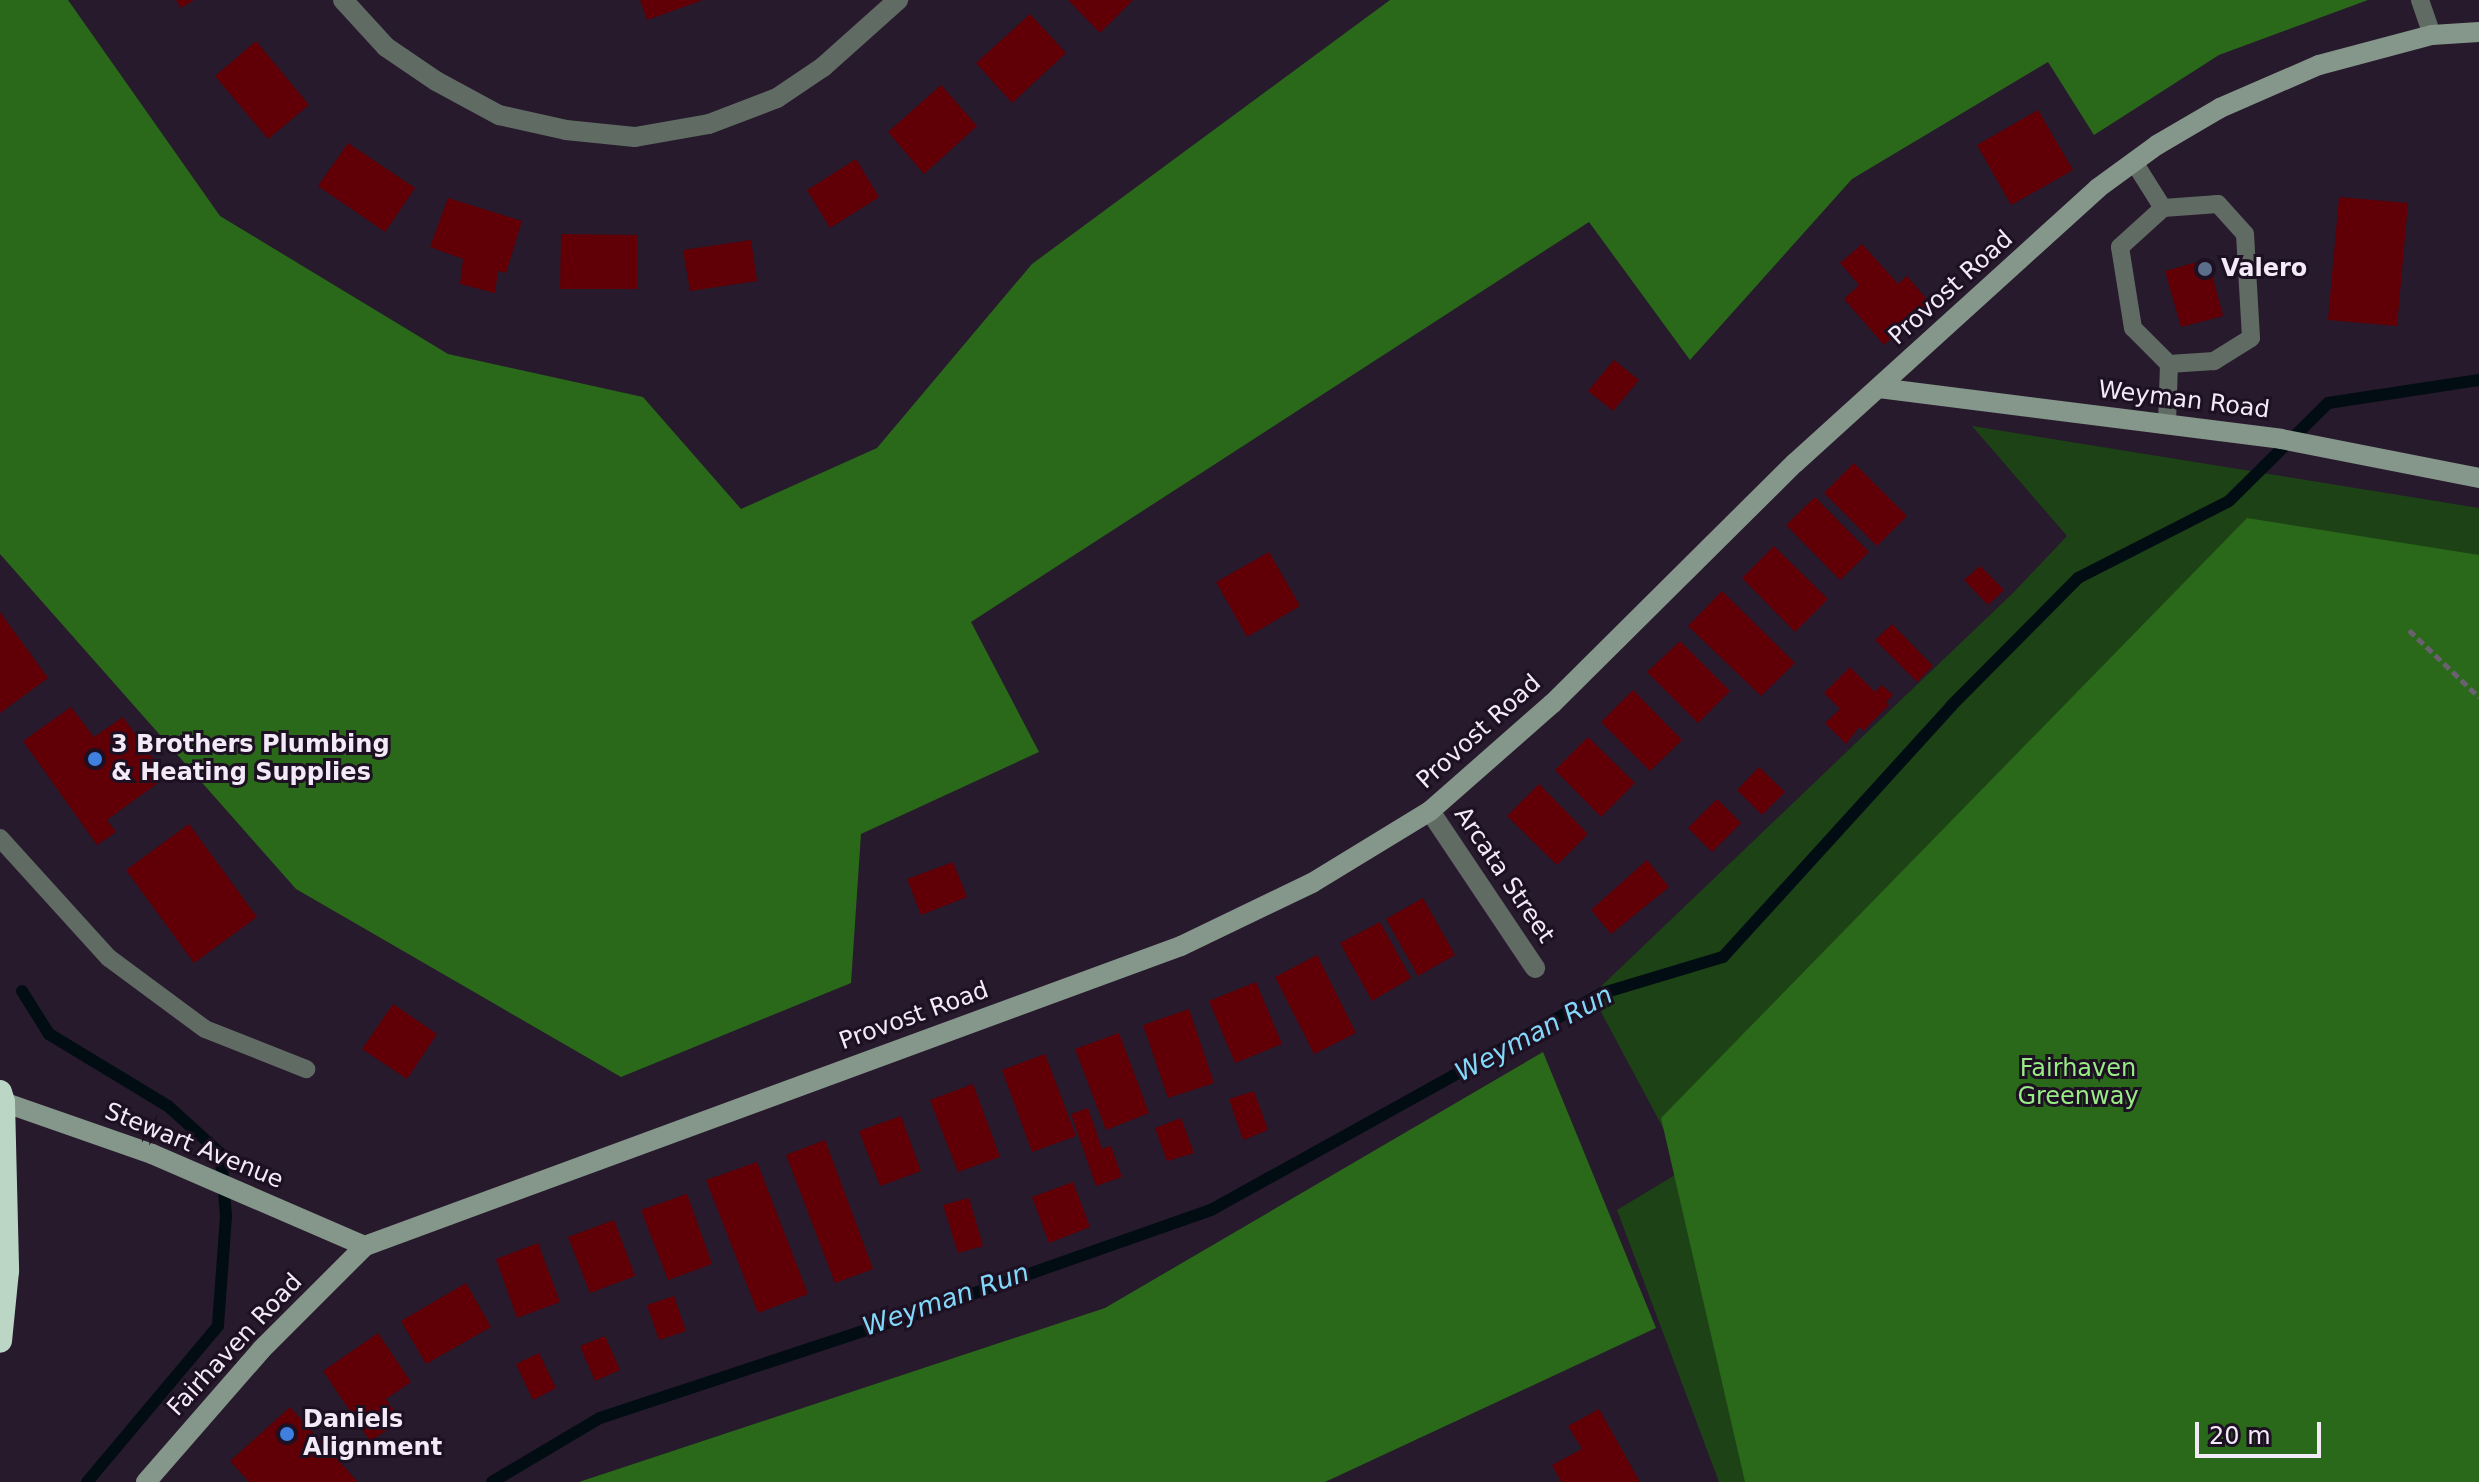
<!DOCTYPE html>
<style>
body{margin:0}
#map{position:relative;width:2479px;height:1482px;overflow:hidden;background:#271a2c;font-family:"DejaVu Sans",sans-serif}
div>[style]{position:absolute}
.green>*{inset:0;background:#1d4215}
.forest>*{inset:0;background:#2a681a}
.stream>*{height:12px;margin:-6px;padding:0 6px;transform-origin:6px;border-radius:6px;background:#010d13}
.building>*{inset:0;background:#600006}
.path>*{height:5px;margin-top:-2.5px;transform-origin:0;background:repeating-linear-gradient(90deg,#6b6070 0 8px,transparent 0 12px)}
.lane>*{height:18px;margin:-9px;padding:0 9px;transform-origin:9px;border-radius:9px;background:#606b63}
.street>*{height:20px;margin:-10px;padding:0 10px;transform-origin:10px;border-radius:10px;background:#606b63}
.secondary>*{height:20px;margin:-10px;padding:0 10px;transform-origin:10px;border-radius:10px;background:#85968a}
.highway>*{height:24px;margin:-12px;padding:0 12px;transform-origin:12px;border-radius:12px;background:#bbd6c4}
.dots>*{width:22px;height:22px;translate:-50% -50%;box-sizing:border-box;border:4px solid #1d1022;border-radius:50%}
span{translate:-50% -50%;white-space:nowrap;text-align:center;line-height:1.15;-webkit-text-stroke:6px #1d1022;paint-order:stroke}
.poi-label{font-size:24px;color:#f2eaf6;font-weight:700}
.left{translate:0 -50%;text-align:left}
.street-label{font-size:24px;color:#f2eaf6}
.park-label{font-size:24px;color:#99eb86}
.water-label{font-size:26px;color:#82d8f8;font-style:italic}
.scale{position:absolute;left:2195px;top:1422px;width:126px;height:36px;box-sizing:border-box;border:4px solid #f2eaf6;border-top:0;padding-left:10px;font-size:24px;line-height:28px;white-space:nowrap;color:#f2eaf6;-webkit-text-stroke:6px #1d1022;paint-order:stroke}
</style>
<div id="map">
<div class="green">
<i style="clip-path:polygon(1972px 426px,2479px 508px,2479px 1482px,1719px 1482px,1617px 1210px,1685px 1169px,1592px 995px,2013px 593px,2067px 536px)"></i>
</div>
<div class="forest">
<i style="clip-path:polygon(0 0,68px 0,220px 216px,448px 354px,643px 397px,741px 509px,877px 448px,1032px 264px,1390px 0,2368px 0,2219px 55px,2094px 135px,2048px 62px,1852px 179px,1690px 360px,1589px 222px,971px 622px,1039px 752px,861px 834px,851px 983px,621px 1077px,296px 889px,0 554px)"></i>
<i style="clip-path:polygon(2247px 518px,2479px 555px,2479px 1482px,1745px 1482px,1661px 1118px)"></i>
<i style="clip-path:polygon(1543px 1052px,1656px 1328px,1325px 1482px,579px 1482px,1105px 1308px)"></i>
</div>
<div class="stream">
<i style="left:22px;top:991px;width:51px;rotate:57.9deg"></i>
<i style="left:49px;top:1034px;width:139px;rotate:31.2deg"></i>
<i style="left:168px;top:1106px;width:72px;rotate:42.2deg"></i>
<i style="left:221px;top:1154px;width:62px;rotate:85.4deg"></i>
<i style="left:226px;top:1216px;width:110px;rotate:94.2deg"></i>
<i style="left:218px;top:1326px;width:204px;rotate:130deg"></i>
<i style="left:492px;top:1482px;width:126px;rotate:-30.7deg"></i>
<i style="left:600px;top:1418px;width:341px;rotate:-18.3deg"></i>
<i style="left:924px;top:1311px;width:304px;rotate:-19.4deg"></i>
<i style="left:1211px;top:1210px;width:448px;rotate:-29deg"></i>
<i style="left:1603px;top:993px;width:125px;rotate:-16.7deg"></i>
<i style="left:1723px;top:957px;width:339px;rotate:-47.7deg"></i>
<i style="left:1951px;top:706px;width:180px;rotate:-45.2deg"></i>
<i style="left:2078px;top:578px;width:169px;rotate:-27deg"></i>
<i style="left:2229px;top:501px;width:139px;rotate:-44.7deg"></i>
<i style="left:2328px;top:403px;width:153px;rotate:-8.7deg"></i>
</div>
<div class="building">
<i style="clip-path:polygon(176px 0,194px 0,181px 8px)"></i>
<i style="clip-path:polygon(640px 0,703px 0,647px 20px)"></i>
<i style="clip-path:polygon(1068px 0,1133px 0,1100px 33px)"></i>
<i style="clip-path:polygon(1030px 14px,1066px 53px,1012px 103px,976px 63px)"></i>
<i style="clip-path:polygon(256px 41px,309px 105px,268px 139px,215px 76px)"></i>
<i style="clip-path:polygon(941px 85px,977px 126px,924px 174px,888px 132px)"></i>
<i style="clip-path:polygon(2038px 110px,2073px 170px,2011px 205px,1977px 145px)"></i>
<i style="clip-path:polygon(348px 143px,415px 188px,385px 232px,318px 186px)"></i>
<i style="clip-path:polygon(856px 159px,879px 197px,830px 228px,807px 190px)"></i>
<i style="clip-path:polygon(2339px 197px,2408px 203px,2397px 326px,2328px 320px)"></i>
<i style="clip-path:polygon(448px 198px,522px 221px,506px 273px,498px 271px,495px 293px,460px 284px,463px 259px,430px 247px)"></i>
<i style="clip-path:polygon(561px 234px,638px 235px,637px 289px,560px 289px)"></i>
<i style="clip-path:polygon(751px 240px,757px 281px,690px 291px,683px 250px)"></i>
<i style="clip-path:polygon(1862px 244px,1898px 284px,1907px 276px,1930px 303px,1884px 345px,1844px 299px,1859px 285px,1840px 263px)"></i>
<i style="clip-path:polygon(2208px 259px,2223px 316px,2181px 327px,2165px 271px)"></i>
<i style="clip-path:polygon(1614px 360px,1639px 380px,1613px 411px,1588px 391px)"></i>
<i style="clip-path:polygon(1854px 463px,1907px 516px,1877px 546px,1824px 493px)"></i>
<i style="clip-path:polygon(1815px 497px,1869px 552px,1840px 580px,1786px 525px)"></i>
<i style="clip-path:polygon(1774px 546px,1828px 599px,1795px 632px,1742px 578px)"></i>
<i style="clip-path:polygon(1269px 552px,1300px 606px,1247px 637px,1216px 582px)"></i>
<i style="clip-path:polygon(1980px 566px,2004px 590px,1988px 605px,1964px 580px)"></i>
<i style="clip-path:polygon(1722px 591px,1795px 663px,1761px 696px,1688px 626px)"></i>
<i style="clip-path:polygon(0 612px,48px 678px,0 713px)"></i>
<i style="clip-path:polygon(1892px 624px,1933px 666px,1917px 682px,1875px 640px)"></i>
<i style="clip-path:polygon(1680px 641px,1730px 691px,1698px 723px,1647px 672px)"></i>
<i style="clip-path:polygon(1850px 667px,1875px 692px,1882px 685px,1893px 695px,1886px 702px,1889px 705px,1863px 731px,1859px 727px,1846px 744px,1825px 723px,1840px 709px,1824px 693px)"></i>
<i style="clip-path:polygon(1633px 690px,1682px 740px,1650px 771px,1601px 722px)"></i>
<i style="clip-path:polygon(71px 707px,94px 737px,123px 717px,166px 777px,107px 820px,116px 832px,97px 845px,23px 741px)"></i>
<i style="clip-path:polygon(1588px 737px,1635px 783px,1601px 817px,1555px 770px)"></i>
<i style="clip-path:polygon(1759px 767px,1785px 792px,1762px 815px,1737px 790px)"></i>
<i style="clip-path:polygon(1539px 784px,1588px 834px,1557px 865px,1507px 816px)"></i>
<i style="clip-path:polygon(1717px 799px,1741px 823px,1712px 852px,1688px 828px)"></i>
<i style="clip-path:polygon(189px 824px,257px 917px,194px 963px,126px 870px)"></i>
<i style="clip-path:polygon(1647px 860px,1669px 887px,1611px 934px,1591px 910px)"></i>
<i style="clip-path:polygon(953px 862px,967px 897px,921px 915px,907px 879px)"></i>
<i style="clip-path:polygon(1423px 898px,1455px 955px,1418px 976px,1386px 919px)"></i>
<i style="clip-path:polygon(1380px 922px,1411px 978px,1372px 1001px,1340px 943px)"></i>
<i style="clip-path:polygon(1317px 955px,1356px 1033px,1314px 1054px,1275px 977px)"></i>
<i style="clip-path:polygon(1256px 982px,1282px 1044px,1235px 1063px,1209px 1001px)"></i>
<i style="clip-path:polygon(393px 1004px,437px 1034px,407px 1079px,362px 1049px)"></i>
<i style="clip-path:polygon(1189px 1009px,1214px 1083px,1168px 1098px,1143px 1025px)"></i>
<i style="clip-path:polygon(1119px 1033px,1149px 1113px,1106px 1130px,1075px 1049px)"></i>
<i style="clip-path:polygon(1045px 1054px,1076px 1136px,1032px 1152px,1002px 1070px)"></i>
<i style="clip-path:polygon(973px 1084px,1000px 1157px,958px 1172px,930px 1100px)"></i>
<i style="clip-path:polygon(1254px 1091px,1268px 1130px,1243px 1140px,1229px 1099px)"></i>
<i style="clip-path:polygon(1088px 1108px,1102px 1149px,1111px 1146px,1122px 1177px,1096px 1186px,1071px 1114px)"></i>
<i style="clip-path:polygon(901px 1116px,921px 1171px,880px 1186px,859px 1131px)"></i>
<i style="clip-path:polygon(1181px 1118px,1194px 1153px,1167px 1161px,1155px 1128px)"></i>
<i style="clip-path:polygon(825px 1140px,873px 1269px,835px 1283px,786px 1155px)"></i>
<i style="clip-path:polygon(757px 1162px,808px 1294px,758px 1313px,706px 1180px)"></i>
<i style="clip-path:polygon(1073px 1182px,1090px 1227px,1049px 1243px,1032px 1197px)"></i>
<i style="clip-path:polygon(687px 1194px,712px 1264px,668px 1280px,641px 1210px)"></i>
<i style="clip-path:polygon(969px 1198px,983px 1246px,958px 1253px,943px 1205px)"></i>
<i style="clip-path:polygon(614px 1220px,635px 1276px,590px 1293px,568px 1237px)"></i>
<i style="clip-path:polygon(538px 1243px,560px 1302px,517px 1318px,496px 1259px)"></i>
<i style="clip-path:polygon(466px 1283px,491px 1327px,426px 1364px,401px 1321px)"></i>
<i style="clip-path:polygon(674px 1296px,686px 1331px,659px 1340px,647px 1305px)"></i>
<i style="clip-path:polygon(378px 1333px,411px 1382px,386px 1399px,401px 1421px,370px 1441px,323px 1371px)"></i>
<i style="clip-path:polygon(605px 1336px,620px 1370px,595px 1381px,580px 1346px)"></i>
<i style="clip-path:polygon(539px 1353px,556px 1388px,533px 1400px,516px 1364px)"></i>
<i style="clip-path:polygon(290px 1407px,358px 1482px,249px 1482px,230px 1461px)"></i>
<i style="clip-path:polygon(1599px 1409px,1640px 1482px,1561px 1482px,1552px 1465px,1582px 1449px,1568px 1426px)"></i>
</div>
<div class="path">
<i style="left:2409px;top:630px;width:97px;rotate:43.7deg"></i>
</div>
<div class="lane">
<i style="left:2420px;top:0;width:37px;rotate:71deg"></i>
<i style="left:2134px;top:162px;width:54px;rotate:57.8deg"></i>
<i style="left:2163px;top:208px;width:55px;rotate:-4.2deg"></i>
<i style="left:2218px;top:204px;width:40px;rotate:48deg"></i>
<i style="left:2245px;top:234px;width:104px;rotate:86.7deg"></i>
<i style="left:2251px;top:338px;width:44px;rotate:148.1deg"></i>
<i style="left:2214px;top:361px;width:45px;rotate:176.2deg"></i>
<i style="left:2169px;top:364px;width:59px;rotate:91.9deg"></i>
<i style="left:2163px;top:208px;width:58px;rotate:137.8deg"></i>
<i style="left:2120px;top:247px;width:82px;rotate:80.9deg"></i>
<i style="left:2133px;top:328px;width:51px;rotate:45deg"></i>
<i style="left:0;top:838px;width:162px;rotate:47.8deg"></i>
<i style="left:109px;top:958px;width:119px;rotate:36.5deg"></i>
<i style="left:205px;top:1029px;width:109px;rotate:21.6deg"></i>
</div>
<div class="street">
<i style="left:343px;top:0;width:64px;rotate:47.5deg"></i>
<i style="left:386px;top:47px;width:60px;rotate:34.2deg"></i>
<i style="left:436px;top:81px;width:72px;rotate:28.4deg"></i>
<i style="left:499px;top:115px;width:69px;rotate:12.6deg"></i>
<i style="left:566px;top:130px;width:69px;rotate:5.8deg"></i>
<i style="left:635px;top:137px;width:75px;rotate:-10deg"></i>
<i style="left:709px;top:124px;width:73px;rotate:-20.9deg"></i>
<i style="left:777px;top:98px;width:55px;rotate:-34deg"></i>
<i style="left:823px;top:67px;width:101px;rotate:-41.8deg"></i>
<i style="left:1430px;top:811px;width:189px;rotate:56.2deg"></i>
</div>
<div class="secondary">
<i style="left:1879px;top:388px;width:405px;rotate:7.2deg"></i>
<i style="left:2281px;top:439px;width:202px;rotate:11.1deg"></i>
<i style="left:0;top:1101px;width:161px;rotate:19.2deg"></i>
<i style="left:152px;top:1154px;width:232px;rotate:23.4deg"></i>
<i style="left:146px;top:1482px;width:175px;rotate:-48.9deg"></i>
<i style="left:261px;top:1350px;width:147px;rotate:-45deg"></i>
<i style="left:365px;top:1246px;width:869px;rotate:-20.19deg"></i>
<i style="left:1181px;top:946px;width:145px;rotate:-25.7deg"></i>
<i style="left:1312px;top:883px;width:138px;rotate:-31.4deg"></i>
<i style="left:1430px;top:811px;width:162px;rotate:-41.3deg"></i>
<i style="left:1552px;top:704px;width:342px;rotate:-44.8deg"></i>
<i style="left:1795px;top:463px;width:409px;rotate:-42.2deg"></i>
<i style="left:2098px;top:188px;width:73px;rotate:-36.1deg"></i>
<i style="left:2157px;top:145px;width:73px;rotate:-30.4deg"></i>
<i style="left:2220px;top:108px;width:108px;rotate:-23.5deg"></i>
<i style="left:2319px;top:65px;width:117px;rotate:-14.9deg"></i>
<i style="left:2432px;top:35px;width:47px;rotate:-3.7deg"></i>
</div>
<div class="highway">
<i style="left:0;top:1092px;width:10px;rotate:73deg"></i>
<i style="left:3px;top:1102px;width:169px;rotate:88.6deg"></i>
<i style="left:7px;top:1271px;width:70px;rotate:95.7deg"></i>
</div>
<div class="dots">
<i style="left:2205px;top:269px;background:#5c6f8a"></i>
<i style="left:95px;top:759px;background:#3f7fe0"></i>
<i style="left:287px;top:1434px;background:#3f7fe0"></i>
</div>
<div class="poi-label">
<span class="left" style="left:2221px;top:269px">Valero</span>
<span class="left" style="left:111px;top:759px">3 Brothers Plumbing<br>&amp; Heating Supplies</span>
<span class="left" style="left:303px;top:1434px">Daniels<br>Alignment</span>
</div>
<div class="street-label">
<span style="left:1951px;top:288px;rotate:-42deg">Provost Road</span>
<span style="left:2184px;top:400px;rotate:7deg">Weyman Road</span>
<span style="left:1479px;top:732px;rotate:-42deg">Provost Road</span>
<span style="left:1504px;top:875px;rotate:56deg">Arcata Street</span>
<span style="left:914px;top:1016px;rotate:-20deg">Provost Road</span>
<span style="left:194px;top:1146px;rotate:22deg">Stewart Avenue</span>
<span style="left:235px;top:1345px;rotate:-47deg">Fairhaven Road</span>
</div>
<div class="park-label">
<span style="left:2078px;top:1083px">Fairhaven<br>Greenway</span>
</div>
<div class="water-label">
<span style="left:1534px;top:1034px;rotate:-28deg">Weyman Run</span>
<span style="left:946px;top:1300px;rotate:-19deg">Weyman Run</span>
</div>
<div class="scale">20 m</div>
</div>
